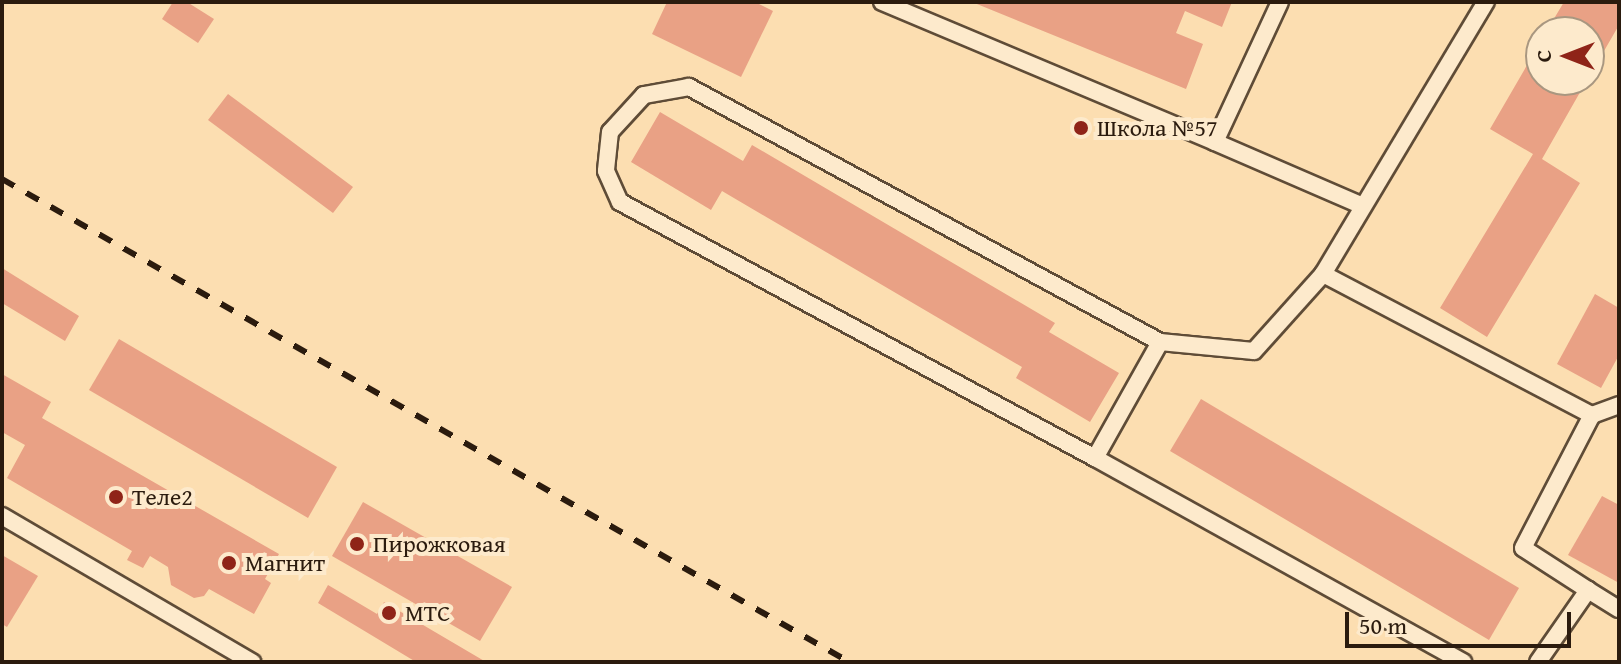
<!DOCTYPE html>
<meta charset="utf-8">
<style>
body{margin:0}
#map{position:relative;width:1621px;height:664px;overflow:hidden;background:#fcdeb1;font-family:"Gentium Book Plus",serif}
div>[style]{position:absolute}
.building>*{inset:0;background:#e9a185}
.roads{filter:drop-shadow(2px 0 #5f4c37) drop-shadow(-2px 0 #5f4c37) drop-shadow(0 2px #5f4c37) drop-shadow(0 -2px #5f4c37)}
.service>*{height:16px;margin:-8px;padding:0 8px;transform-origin:8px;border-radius:8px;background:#fdeacc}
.rail>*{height:6px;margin-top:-3px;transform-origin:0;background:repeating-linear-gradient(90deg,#2b1b0e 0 14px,transparent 0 28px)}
.dots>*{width:22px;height:22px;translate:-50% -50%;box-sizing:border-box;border:4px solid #fdeacc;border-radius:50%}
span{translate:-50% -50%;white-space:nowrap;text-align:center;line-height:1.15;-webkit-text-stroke:8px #fdeacc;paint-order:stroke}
.poi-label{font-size:24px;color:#2b1b0e}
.left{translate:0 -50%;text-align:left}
.frame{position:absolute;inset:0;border:4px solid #2b1b0e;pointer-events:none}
.north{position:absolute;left:1525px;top:16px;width:80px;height:80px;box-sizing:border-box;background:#fdeacc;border:2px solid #a99780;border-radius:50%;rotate:270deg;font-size:22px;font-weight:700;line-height:32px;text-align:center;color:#2b1b0e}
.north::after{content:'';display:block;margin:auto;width:28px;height:36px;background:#8f2418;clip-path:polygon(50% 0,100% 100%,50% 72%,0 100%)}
.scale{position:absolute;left:1345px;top:612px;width:226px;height:36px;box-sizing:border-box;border:4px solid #2b1b0e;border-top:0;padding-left:10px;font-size:24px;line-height:28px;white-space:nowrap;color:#2b1b0e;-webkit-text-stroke:6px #fdeacc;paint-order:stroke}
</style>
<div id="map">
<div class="building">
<i style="clip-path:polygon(173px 2px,187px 2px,214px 19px,198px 43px,162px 19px)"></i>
<i style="clip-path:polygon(667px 2px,755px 2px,773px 11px,741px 77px,652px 34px)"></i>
<i style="clip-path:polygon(972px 2px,1232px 2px,1222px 27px,1185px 11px,1176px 33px,1203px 44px,1186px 89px)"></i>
<i style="clip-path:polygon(1564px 2px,1619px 2px,1619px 25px,1589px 77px,1589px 32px,1546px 32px)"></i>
<i style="clip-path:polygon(1541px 41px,1541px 80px,1587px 80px,1542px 159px,1580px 183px,1487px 337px,1440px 308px,1533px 154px,1490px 129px)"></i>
<i style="clip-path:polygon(228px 94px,353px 187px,333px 213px,208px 120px)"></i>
<i style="clip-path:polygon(660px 112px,743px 161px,752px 145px,1055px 323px,1049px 332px,1119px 373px,1090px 422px,1016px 378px,1022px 367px,722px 191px,711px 210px,631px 162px)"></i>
<i style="clip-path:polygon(2px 268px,79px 316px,65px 341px,2px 303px)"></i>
<i style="clip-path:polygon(1595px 294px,1619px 308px,1619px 355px,1601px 388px,1557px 364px)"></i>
<i style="clip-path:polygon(119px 339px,337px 467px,308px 518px,89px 390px)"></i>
<i style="clip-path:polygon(2px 374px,51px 402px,42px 418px,279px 554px,265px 579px,271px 583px,254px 614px,209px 589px,204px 596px,194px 598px,171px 585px,168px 567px,150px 556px,143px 568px,127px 560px,132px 551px,7px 478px,25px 445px,2px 432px)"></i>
<i style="clip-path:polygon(1201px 399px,1519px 588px,1489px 640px,1170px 451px)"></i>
<i style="clip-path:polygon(1602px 496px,1619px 505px,1619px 583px,1568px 555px)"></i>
<i style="clip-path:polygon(363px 502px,512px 587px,480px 641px,332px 556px)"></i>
<i style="clip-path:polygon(2px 555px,38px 576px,7px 627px,2px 624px)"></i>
<i style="clip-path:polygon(328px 585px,377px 614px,384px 602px,486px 662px,416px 662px,318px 603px)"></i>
</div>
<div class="roads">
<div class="service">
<i style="left:882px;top:2px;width:361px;rotate:22.8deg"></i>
<i style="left:1215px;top:142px;width:154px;rotate:-65.1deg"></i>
<i style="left:1215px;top:142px;width:161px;rotate:23.4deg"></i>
<i style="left:1323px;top:274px;width:304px;rotate:27.7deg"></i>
<i style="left:1160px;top:342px;width:536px;rotate:-151.57deg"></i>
<i style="left:689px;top:87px;width:46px;rotate:169.9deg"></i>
<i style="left:644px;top:95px;width:50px;rotate:132.6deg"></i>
<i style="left:610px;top:132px;width:39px;rotate:96deg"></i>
<i style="left:606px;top:171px;width:34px;rotate:66deg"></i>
<i style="left:620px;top:202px;width:540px;rotate:28.32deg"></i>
<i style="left:1095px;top:458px;width:421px;rotate:29deg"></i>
<i style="left:1095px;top:458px;width:133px;rotate:-60.7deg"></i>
<i style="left:1160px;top:342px;width:94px;rotate:5.5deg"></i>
<i style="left:1254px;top:351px;width:103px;rotate:-48.1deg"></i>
<i style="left:1323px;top:274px;width:317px;rotate:-59.1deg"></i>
<i style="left:2px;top:516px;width:290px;rotate:30.3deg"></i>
<i style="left:1588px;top:590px;width:36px;rotate:32deg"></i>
<i style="left:1538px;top:662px;width:88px;rotate:-55.2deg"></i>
<i style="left:1588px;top:590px;width:77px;rotate:-147.1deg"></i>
<i style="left:1523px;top:548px;width:150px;rotate:-62.6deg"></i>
<i style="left:1592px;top:415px;width:29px;rotate:-20deg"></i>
</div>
</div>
<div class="rail">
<i style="left:2px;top:179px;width:975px;rotate:29.69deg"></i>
</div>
<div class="dots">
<i style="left:1081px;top:128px;background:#8f2418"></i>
<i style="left:116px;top:497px;background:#8f2418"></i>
<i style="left:357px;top:544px;background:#8f2418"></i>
<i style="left:229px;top:563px;background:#8f2418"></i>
<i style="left:389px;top:613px;background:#8f2418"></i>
</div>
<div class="poi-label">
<span class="left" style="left:1097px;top:128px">Школа №57</span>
<span class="left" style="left:132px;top:497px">Теле2</span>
<span class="left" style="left:373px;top:544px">Пирожковая</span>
<span class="left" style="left:245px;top:563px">Магнит</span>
<span class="left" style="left:405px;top:613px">МТС</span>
</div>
<div class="frame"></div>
<div class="north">С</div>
<div class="scale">50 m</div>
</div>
